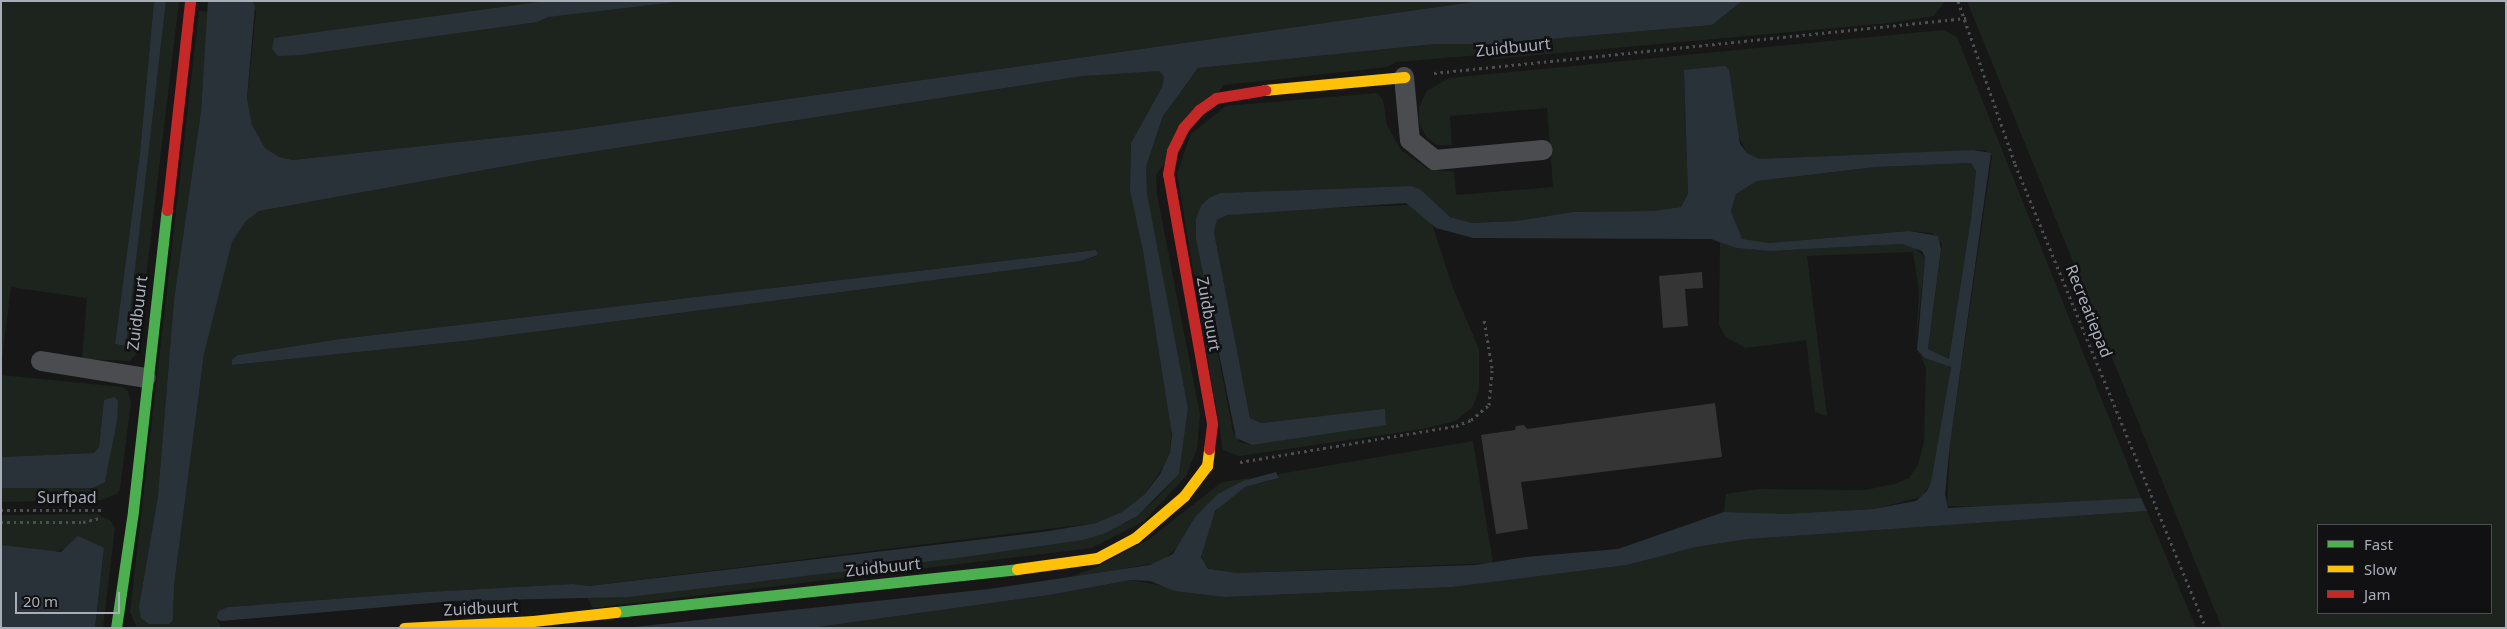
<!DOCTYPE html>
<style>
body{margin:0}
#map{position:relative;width:2507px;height:629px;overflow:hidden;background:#171717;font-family:"Noto Sans",sans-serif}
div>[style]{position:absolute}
.green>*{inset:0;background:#1d241e}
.water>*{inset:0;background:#2a3239}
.building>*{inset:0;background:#353536}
.path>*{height:3px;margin-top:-1.5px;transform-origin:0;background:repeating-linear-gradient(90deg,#4d4e52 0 2.5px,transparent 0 6.5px)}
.lane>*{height:20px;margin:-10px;padding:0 10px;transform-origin:10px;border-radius:10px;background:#4b4c50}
.fast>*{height:11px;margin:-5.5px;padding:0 5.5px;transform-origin:5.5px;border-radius:5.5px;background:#4caf50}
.slow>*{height:11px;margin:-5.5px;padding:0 5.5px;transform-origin:5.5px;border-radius:5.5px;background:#ffc107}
.jam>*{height:11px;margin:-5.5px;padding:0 5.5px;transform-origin:5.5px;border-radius:5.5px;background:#c62828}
span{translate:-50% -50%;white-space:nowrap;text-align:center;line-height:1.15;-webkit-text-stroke:5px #111113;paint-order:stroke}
.street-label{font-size:16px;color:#a8adb8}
.frame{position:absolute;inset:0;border:2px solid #a8adb8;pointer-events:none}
.legend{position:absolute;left:2317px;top:524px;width:175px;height:90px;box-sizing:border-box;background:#111113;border:1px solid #4d4f55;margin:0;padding:6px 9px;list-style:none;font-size:15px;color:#a8adb8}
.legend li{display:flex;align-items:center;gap:10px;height:25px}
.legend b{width:25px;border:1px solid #4d4f55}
.scale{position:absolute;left:15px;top:592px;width:105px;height:22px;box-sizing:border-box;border:2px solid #a8adb8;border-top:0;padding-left:6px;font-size:15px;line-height:18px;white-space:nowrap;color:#a8adb8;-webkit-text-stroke:4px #111113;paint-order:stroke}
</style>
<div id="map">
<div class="green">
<i style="clip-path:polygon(1px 1px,154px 1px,140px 153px,115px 344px,125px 346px,166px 1px,179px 1px,137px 353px,130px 361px,82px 359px,87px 298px,11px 287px,1px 369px)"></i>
<i style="clip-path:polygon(252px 1px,1480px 1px,570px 130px,293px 160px,279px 157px,265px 148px,252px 125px,247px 99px,256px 12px)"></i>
<i style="clip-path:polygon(1742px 1px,1945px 1px,1934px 16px,1888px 23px,1495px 59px,1480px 55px,1396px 62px,1387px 67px,1224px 85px,1156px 175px,1157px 195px,1200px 414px,1197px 449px,1186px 476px,1144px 521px,1092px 548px,593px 608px,587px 597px,628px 597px,1083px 540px,1128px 522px,1156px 499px,1179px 474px,1188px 408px,1146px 194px,1146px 167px,1163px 116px,1198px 68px,1435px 44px,1492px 44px,1712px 25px)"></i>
<i style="clip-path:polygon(evenodd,1967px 1px,2506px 1px,2506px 628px,2222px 628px,1967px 1px,2491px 525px,2491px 613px,2318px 613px,2318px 525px,2491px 525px)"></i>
<i style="clip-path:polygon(evenodd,199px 11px,208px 12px,201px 111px,174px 300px,158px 496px,139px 607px,173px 620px,174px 586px,204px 354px,232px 242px,246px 221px,259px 211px,539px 160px,1083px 76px,1148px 70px,1159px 71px,1164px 77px,1162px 87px,1131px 143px,1130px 191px,1143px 251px,1172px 422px,1170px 453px,1165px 464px,1145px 494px,1122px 512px,1096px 523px,588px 586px,573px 584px,427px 592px,228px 607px,216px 617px,221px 628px,137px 628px,130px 612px,199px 11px,1096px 250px,1097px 256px,1081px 261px,464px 341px,232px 365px,238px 355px,340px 339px,1096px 250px)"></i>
<i style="clip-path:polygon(1943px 30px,1957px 37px,2141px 498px,2000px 507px,1947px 506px,1950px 444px,1992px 156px,1985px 150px,1759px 159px,1747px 153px,1738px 135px,1684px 71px,1688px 194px,1681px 207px,1653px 211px,1573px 212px,1516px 221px,1472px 223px,1450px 217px,1420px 189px,1411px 186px,1221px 193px,1196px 239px,1233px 432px,1240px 442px,1252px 445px,1386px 424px,1385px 410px,1261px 423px,1250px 418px,1214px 232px,1217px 220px,1227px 215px,1272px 210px,1411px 205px,1432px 224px,1453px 288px,1479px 349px,1479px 390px,1472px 408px,1455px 421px,1423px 429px,1239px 456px,1223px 450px,1177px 173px,1191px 134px,1226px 106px,1377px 93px,1383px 100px,1387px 125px,1401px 150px,1428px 169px,1454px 172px,1456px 195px,1553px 187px,1547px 108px,1450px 116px,1452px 145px,1437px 145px,1426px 137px,1419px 122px,1419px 107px,1427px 91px,1449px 78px)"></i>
<i style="clip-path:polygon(1971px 163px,1976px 171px,1971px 218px,1949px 359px,1928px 349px,1942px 244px,1932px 233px,1909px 231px,1769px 243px,1742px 240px,1731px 211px,1736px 194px,1757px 181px,1876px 167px)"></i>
<i style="clip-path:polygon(1720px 242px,1736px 248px,1770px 251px,1902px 244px,1913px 247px,1925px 257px,1916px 343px,1919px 291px,1913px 252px,1807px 256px,1827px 416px,1815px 412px,1806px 340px,1745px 348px,1726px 337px,1719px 325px)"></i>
<i style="clip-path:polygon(1920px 354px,1951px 367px,1931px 482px,1922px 497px,1873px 509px,1785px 514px,1724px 512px,1726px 494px,1759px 489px,1865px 490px,1895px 484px,1909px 478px,1918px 465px,1924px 442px,1926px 368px)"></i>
<i style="clip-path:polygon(1px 375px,122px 387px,128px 391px,131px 402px,120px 489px,117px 494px,101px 500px,1px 502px,1px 488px,93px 488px,105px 482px,117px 421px,104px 401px,99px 447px,94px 453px,1px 457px)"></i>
<i style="clip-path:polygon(1473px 441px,1493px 563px,1237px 573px,1212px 572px,1203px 562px,1201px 553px,1212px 516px,1225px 500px,1245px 487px,1277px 479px,1279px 474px)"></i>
<i style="clip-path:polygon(1250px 478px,1195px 517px,1178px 547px,1161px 562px,1060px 580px,1095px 568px,1148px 540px,1222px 482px)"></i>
<i style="clip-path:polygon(2147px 511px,2196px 628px,811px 628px,1049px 595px,1131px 580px,1225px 597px,1452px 587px,1627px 565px,1696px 547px,1748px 539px)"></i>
<i style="clip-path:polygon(97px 514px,110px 520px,115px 527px,103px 628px,95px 628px,104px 548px,68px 548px,51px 553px,1px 545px,1px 515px)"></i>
</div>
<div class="water">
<i style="clip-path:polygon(154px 1px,166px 1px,126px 346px,115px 344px,140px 153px)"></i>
<i style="clip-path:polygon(208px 1px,252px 1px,255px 6px,247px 98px,252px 125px,265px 148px,279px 157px,293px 160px,570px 130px,1480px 1px,1742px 1px,1712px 25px,1492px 44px,1435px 44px,1198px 68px,1163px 116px,1146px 167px,1147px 194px,1188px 408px,1179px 474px,1137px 516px,1106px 533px,1083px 540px,957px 558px,628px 597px,454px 601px,221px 621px,216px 618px,219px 611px,228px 607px,427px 592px,573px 584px,589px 586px,1043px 532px,1096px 523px,1122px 512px,1145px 494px,1160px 474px,1170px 453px,1172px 434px,1143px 251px,1130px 191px,1131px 143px,1162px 87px,1164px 77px,1159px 71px,1083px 76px,539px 160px,259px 211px,246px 221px,232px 242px,204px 354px,174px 586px,173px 620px,169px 624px,149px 624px,141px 618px,139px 607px,158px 496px,174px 300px,201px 111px)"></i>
<i style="clip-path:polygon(547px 1px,684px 1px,548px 17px,537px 22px,300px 55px,278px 56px,272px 49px,274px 38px)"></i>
<i style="clip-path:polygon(evenodd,1725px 66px,1729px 70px,1740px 144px,1747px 153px,1759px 159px,1973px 150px,1991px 153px,1950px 444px,1945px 494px,1948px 508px,2141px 498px,2147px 511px,1748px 539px,1696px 547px,1627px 565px,1452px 587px,1225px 597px,1175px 591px,1150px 581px,1131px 580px,1049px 595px,811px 628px,625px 628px,989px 589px,1150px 565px,1173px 554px,1195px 517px,1218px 494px,1243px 481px,1276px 472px,1279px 478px,1245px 487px,1215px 511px,1201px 557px,1208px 569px,1237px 573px,1476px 565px,1526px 557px,1618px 549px,1724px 512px,1785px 514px,1873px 509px,1916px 501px,1927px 491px,1931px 482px,1951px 367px,1925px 358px,1917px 350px,1925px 257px,1922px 251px,1902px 244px,1770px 251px,1736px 248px,1711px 239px,1473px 238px,1436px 228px,1406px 203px,1227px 215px,1217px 220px,1214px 232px,1250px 418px,1261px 423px,1385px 409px,1386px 425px,1252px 445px,1236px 438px,1196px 239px,1196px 219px,1201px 206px,1209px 198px,1221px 193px,1411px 186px,1420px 189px,1450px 217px,1472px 223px,1516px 221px,1573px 212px,1653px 211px,1681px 207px,1688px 194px,1684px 70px,1725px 66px,1971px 163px,1976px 171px,1971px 218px,1949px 359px,1928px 349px,1941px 249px,1938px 236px,1909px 231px,1769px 243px,1742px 239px,1731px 211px,1736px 194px,1757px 181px,1876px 167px,1971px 163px)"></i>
<i style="clip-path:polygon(1096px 250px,1098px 255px,1081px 261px,464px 341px,232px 365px,232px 360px,238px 355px,340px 339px)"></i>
<i style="clip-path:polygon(114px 397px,118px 401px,117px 421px,105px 482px,93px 488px,1px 488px,1px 457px,94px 453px,99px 447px,104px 400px)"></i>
<i style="clip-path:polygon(78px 536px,104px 548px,95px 628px,1px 628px,1px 545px,61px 552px)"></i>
</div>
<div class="building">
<i style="clip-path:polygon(1702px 272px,1703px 288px,1685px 289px,1688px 326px,1663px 328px,1659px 276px)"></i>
<i style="clip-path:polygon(1715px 403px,1722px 457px,1521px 482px,1528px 529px,1496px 534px,1481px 435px,1515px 430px,1516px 426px,1524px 425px,1527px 429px)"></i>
</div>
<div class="path">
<i style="left:1958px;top:1px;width:173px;rotate:70.7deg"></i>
<i style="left:2015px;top:164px;width:502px;rotate:67.63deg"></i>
<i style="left:1434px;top:73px;width:535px;rotate:-5.9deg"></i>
<i style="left:1240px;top:462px;width:219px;rotate:-9.5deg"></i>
<i style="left:1456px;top:426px;width:16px;rotate:-22deg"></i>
<i style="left:1471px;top:420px;width:23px;rotate:-40deg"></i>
<i style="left:1489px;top:405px;width:37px;rotate:-85deg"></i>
<i style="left:1492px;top:368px;width:50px;rotate:-99.3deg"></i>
<i style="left:1px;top:510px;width:100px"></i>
<i style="left:1px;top:522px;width:82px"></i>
<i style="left:83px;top:522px;width:18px;rotate:-13deg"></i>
</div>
<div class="lane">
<i style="left:1404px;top:77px;width:63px;rotate:84.6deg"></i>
<i style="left:1410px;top:140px;width:32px;rotate:39deg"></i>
<i style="left:1435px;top:160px;width:108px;rotate:-5.3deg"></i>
<i style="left:41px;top:361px;width:106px;rotate:9.2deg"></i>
</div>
<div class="fast">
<i style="left:616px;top:612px;width:403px;rotate:-6.1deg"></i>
<i style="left:116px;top:628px;width:118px;rotate:-81.7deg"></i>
<i style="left:133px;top:511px;width:303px;rotate:-83.6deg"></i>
</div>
<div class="slow">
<i style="left:1265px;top:90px;width:140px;rotate:-5.3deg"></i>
<i style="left:1017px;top:569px;width:81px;rotate:-7.8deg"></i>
<i style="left:1097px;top:558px;width:43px;rotate:-27.8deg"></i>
<i style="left:1135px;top:538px;width:65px;rotate:-40.6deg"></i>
<i style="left:1184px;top:496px;width:38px;rotate:-53deg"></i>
<i style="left:1207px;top:466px;width:17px;rotate:-83deg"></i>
<i style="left:404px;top:628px;width:129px;rotate:-3.1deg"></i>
<i style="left:533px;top:621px;width:83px;rotate:-6.2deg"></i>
</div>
<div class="jam">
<i style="left:167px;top:210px;width:210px;rotate:-83.7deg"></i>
<i style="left:1209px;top:449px;width:26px;rotate:-83deg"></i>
<i style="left:1212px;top:423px;width:253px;rotate:-100deg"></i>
<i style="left:1168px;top:174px;width:23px;rotate:-80deg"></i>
<i style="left:1172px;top:151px;width:25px;rotate:-64deg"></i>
<i style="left:1183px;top:128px;width:24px;rotate:-48deg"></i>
<i style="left:1199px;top:110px;width:21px;rotate:-35deg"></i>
<i style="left:1216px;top:98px;width:50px;rotate:-9.3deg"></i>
</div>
<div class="street-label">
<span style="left:1513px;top:47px;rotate:-6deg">Zuidbuurt</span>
<span style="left:2089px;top:311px;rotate:68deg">Recreatiepad</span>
<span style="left:137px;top:313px;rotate:-83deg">Zuidbuurt</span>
<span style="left:1209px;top:314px;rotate:80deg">Zuidbuurt</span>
<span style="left:67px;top:497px">Surfpad</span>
<span style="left:883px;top:567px;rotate:-6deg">Zuidbuurt</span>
<span style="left:481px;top:608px;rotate:-3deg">Zuidbuurt</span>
</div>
<div class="frame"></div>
<ul class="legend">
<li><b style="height:6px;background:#4caf50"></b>Fast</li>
<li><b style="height:6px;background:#ffc107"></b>Slow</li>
<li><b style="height:6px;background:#c62828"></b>Jam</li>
</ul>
<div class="scale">20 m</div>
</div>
